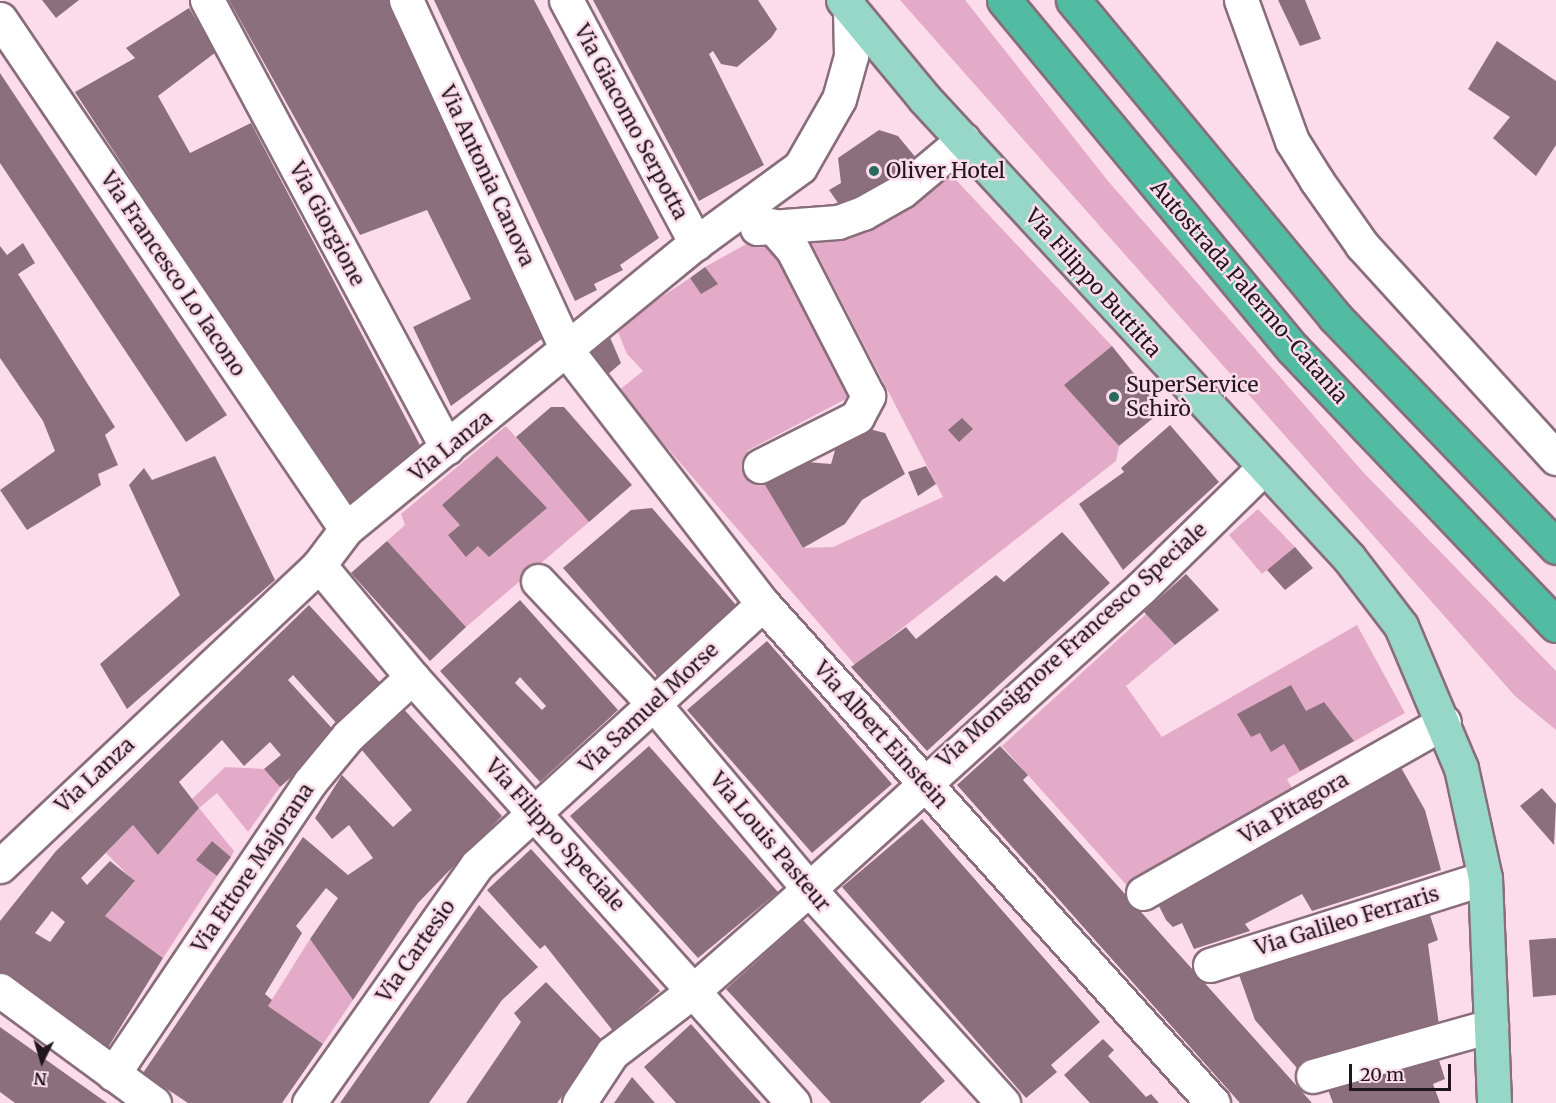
<!DOCTYPE html>
<meta charset="utf-8">
<style>
body{margin:0}
#map{position:relative;width:1556px;height:1103px;overflow:hidden;background:#fcdceb;font-family:Merriweather,serif}
div>[style]{position:absolute}
.green>*{inset:0;background:#e3abc7}
.building>*{inset:0;background:#8b6f7d}
.roads{filter:drop-shadow(2px 0 #896d7b) drop-shadow(-2px 0 #896d7b) drop-shadow(0 2px #896d7b) drop-shadow(0 -2px #896d7b)}
.minor>*{height:33px;margin:-16.5px;padding:0 16.5px;transform-origin:16.5px;border-radius:16.5px;background:#fff}
.major>*{height:33px;margin:-16.5px;padding:0 16.5px;transform-origin:16.5px;border-radius:16.5px;background:#97d7c7}
.highway>*{height:33px;margin:-16.5px;padding:0 16.5px;transform-origin:16.5px;border-radius:16.5px;background:#52bca2}
.dots>*{width:16px;height:16px;translate:-50% -50%;box-sizing:border-box;border:3px solid #fcdceb;border-radius:50%}
span{translate:-50% -50%;white-space:nowrap;text-align:center;line-height:1.15;-webkit-text-stroke:5px #fcdceb;paint-order:stroke}
.street-label{font-size:21px;color:#21161c}
.poi-label{font-size:21px;color:#21161c}
.left{translate:0 -50%;text-align:left}
.north{position:absolute;left:12px;top:1031px;width:60px;height:60px;-webkit-text-stroke:4px #fcdceb;paint-order:stroke;rotate:185deg;font-size:16px;font-weight:700;line-height:24px;text-align:center;color:#21161c}
.north::after{content:'';display:block;margin:auto;width:21px;height:27px;background:#21161c;clip-path:polygon(50% 0,100% 100%,50% 72%,0 100%)}
.scale{position:absolute;left:1349px;top:1064px;width:102px;height:27px;box-sizing:border-box;border:3px solid #21161c;border-top:0;padding-left:8px;font-size:18px;line-height:21px;white-space:nowrap;color:#21161c;-webkit-text-stroke:4px #fcdceb;paint-order:stroke}
</style>
<div id="map">
<div class="green">
<i style="clip-path:polygon(900px 0,965px 0,1108px 181px,1363px 472px,1556px 671px,1556px 730px,1515px 696px)"></i>
<i style="clip-path:polygon(942px 165px,1112px 346px,1065px 385px,1119px 446px,1116px 461px,855px 665px,618px 391px,643px 371px,627px 354px,616px 327px,690px 278px,701px 293px,717px 284px,705px 267px,748px 243px,771px 238px,852px 390px,846px 399px,747px 451px,803px 548px,833px 547px,943px 497px,805px 231px)"></i>
<i style="clip-path:polygon(506px 426px,589px 522px,466px 627px,387px 541px,405px 525px,401px 514px)"></i>
<i style="clip-path:polygon(1258px 509px,1295px 547px,1262px 574px,1229px 535px)"></i>
<i style="clip-path:polygon(1146px 614px,1175px 645px,1126px 686px,1162px 737px,1357px 625px,1405px 713px,1287px 779px,1297px 797px,1130px 889px,1002px 746px)"></i>
<i style="clip-path:polygon(225px 767px,264px 769px,280px 787px,248px 832px,217px 793px,199px 808px,234px 851px,231px 857px,212px 841px,197px 860px,217px 876px,163px 958px,105px 916px,135px 882px,106px 853px,133px 825px,158px 855px,199px 808px,192px 799px)"></i>
<i style="clip-path:polygon(310px 939px,353px 1000px,323px 1044px,268px 1006px)"></i>
</div>
<div class="building">
<i style="clip-path:polygon(42px 0,79px 0,56px 18px)"></i>
<i style="clip-path:polygon(229px 0,389px 0,543px 338px,451px 406px,413px 327px,471px 299px,427px 210px,360px 235px)"></i>
<i style="clip-path:polygon(434px 0,534px 0,659px 238px,620px 265px,623px 270px,594px 284px,597px 290px,575px 301px)"></i>
<i style="clip-path:polygon(593px 0,758px 0,777px 29px,771px 38px,737px 67px,721px 64px,713px 51px,709px 54px,764px 165px,699px 201px)"></i>
<i style="clip-path:polygon(1278px 0,1305px 0,1321px 39px,1300px 46px)"></i>
<i style="clip-path:polygon(189px 8px,216px 52px,158px 96px,190px 153px,251px 123px,424px 453px,347px 508px,75px 92px,135px 58px,126px 48px)"></i>
<i style="clip-path:polygon(1497px 41px,1556px 81px,1556px 145px,1536px 176px,1493px 138px,1510px 117px,1468px 89px)"></i>
<i style="clip-path:polygon(0 73px,227px 415px,186px 442px,0 163px)"></i>
<i style="clip-path:polygon(879px 130px,898px 136px,921px 164px,843px 210px,829px 190px,841px 183px,838px 158px)"></i>
<i style="clip-path:polygon(23px 243px,35px 263px,18px 274px,115px 427px,105px 435px,118px 465px,98px 474px,101px 485px,27px 530px,0 490px,55px 451px,43px 421px,0 358px,0 246px,7px 255px)"></i>
<i style="clip-path:polygon(705px 267px,718px 284px,701px 294px,690px 278px)"></i>
<i style="clip-path:polygon(609px 335px,621px 363px,606px 376px,588px 350px)"></i>
<i style="clip-path:polygon(1112px 346px,1163px 410px,1119px 446px,1064px 385px)"></i>
<i style="clip-path:polygon(551px 407px,564px 407px,632px 485px,589px 522px,516px 437px)"></i>
<i style="clip-path:polygon(962px 418px,973px 429px,959px 442px,948px 430px)"></i>
<i style="clip-path:polygon(1170px 425px,1219px 482px,1123px 570px,1079px 504px,1124px 472px,1121px 468px)"></i>
<i style="clip-path:polygon(869px 429px,885px 433px,905px 474px,862px 500px,845px 524px,803px 548px,765px 485px,807px 462px,831px 464px,836px 447px)"></i>
<i style="clip-path:polygon(215px 456px,275px 580px,127px 709px,100px 664px,180px 595px,129px 485px,144px 468px,152px 480px)"></i>
<i style="clip-path:polygon(497px 456px,547px 508px,489px 557px,478px 546px,466px 557px,448px 535px,460px 525px,442px 505px)"></i>
<i style="clip-path:polygon(926px 466px,936px 484px,918px 496px,908px 472px)"></i>
<i style="clip-path:polygon(652px 508px,736px 605px,657px 676px,563px 568px,631px 510px)"></i>
<i style="clip-path:polygon(1062px 532px,1110px 583px,927px 751px,851px 667px,906px 627px,916px 639px,996px 575px,1004px 582px)"></i>
<i style="clip-path:polygon(387px 541px,466px 627px,430px 661px,351px 573px)"></i>
<i style="clip-path:polygon(1295px 547px,1313px 568px,1285px 590px,1267px 570px)"></i>
<i style="clip-path:polygon(1186px 574px,1219px 610px,1175px 645px,1144px 612px)"></i>
<i style="clip-path:polygon(evenodd,520px 600px,618px 710px,540px 782px,440px 671px,520px 600px,520px 677px,546px 706px,542px 710px,515px 683px,520px 677px)"></i>
<i style="clip-path:polygon(evenodd,309px 605px,385px 688px,340px 727px,293px 675px,288px 680px,339px 736px,280px 787px,264px 769px,281px 755px,270px 742px,244px 766px,222px 740px,179px 782px,199px 808px,158px 855px,133px 825px,81px 878px,87px 885px,110px 861px,135px 881px,105px 916px,163px 958px,107px 1049px,0 972px,0 921px,56px 851px,309px 605px,52px 911px,65px 922px,50px 942px,35px 933px,52px 911px)"></i>
<i style="clip-path:polygon(767px 641px,892px 784px,812px 853px,687px 710px)"></i>
<i style="clip-path:polygon(1291px 685px,1306px 711px,1324px 702px,1354px 741px,1300px 771px,1284px 744px,1271px 752px,1260px 733px,1251px 737px,1237px 714px)"></i>
<i style="clip-path:polygon(399px 704px,502px 816px,418px 903px,353px 1000px,310px 939px,338px 898px,326px 888px,296px 926px,302px 933px,265px 994px,272px 1000px,268px 1006px,323px 1044px,282px 1103px,188px 1103px,143px 1073px,303px 837px,348px 875px,373px 858px,349px 825px,332px 839px,315px 818px,342px 775px,393px 827px,412px 810px,356px 743px)"></i>
<i style="clip-path:polygon(649px 746px,778px 892px,698px 958px,570px 816px)"></i>
<i style="clip-path:polygon(1000px 746px,1028px 775px,1023px 780px,1312px 1103px,1240px 1103px,957px 785px)"></i>
<i style="clip-path:polygon(1399px 764px,1425px 810px,1441px 870px,1312px 911px,1302px 894px,1245px 924px,1250px 931px,1194px 949px,1182px 923px,1173px 927px,1166px 920px,1156px 900px)"></i>
<i style="clip-path:polygon(1542px 788px,1556px 804px,1554px 845px,1520px 806px)"></i>
<i style="clip-path:polygon(922px 819px,1100px 1022px,1051px 1065px,1057px 1072px,1026px 1098px,842px 887px)"></i>
<i style="clip-path:polygon(212px 841px,231px 857px,217px 876px,196px 860px)"></i>
<i style="clip-path:polygon(531px 849px,660px 991px,613px 1031px,545px 945px,540px 949px,487px 890px)"></i>
<i style="clip-path:polygon(479px 905px,538px 967px,502px 1000px,429px 1103px,340px 1103px)"></i>
<i style="clip-path:polygon(1428px 909px,1438px 940px,1428px 944px,1439px 1025px,1297px 1068px,1255px 1020px,1238px 972px)"></i>
<i style="clip-path:polygon(803px 920px,945px 1081px,920px 1103px,831px 1103px,726px 989px)"></i>
<i style="clip-path:polygon(1556px 938px,1556px 995px,1533px 997px,1529px 940px)"></i>
<i style="clip-path:polygon(546px 982px,604px 1042px,557px 1103px,466px 1103px,521px 1022px,514px 1013px)"></i>
<i style="clip-path:polygon(691px 1024px,733px 1072px,761px 1103px,676px 1103px,644px 1067px)"></i>
<i style="clip-path:polygon(0 1027px,66px 1074px,107px 1103px,15px 1103px,0 1092px)"></i>
<i style="clip-path:polygon(1103px 1039px,1114px 1050px,1108px 1056px,1146px 1097px,1151px 1094px,1159px 1103px,1090px 1103px,1064px 1075px)"></i>
<i style="clip-path:polygon(1437px 1054px,1445px 1079px,1433px 1084px,1440px 1103px,1333px 1103px,1327px 1087px)"></i>
<i style="clip-path:polygon(632px 1077px,655px 1103px,614px 1103px)"></i>
</div>
<div class="roads">
<div class="minor">
<i style="left:207px;top:0;width:508px;rotate:61.82deg"></i>
<i style="left:406px;top:0;width:387px;rotate:65.3deg"></i>
<i style="left:568px;top:352px;width:319px;rotate:52.3deg"></i>
<i style="left:763px;top:604px;width:672px;rotate:47.96deg"></i>
<i style="left:566px;top:0;width:276px;rotate:61.9deg"></i>
<i style="left:1241px;top:0;width:150px;rotate:70.1deg"></i>
<i style="left:1292px;top:141px;width:47px;rotate:58deg"></i>
<i style="left:1317px;top:181px;width:78px;rotate:54.9deg"></i>
<i style="left:1362px;top:245px;width:288px;rotate:47.7deg"></i>
<i style="left:0;top:19px;width:616px;rotate:55.85deg"></i>
<i style="left:757px;top:228px;width:81px;rotate:-4.2deg"></i>
<i style="left:838px;top:222px;width:27px;rotate:-20deg"></i>
<i style="left:863px;top:213px;width:45px;rotate:-29.4deg"></i>
<i style="left:902px;top:191px;width:80px;rotate:-39.9deg"></i>
<i style="left:760px;top:466px;width:109px;rotate:-26.8deg"></i>
<i style="left:857px;top:417px;width:24px;rotate:-62deg"></i>
<i style="left:868px;top:396px;width:164px;rotate:-117.2deg"></i>
<i style="left:793px;top:250px;width:33px;rotate:-131deg"></i>
<i style="left:319px;top:565px;width:146px;rotate:50.3deg"></i>
<i style="left:412px;top:677px;width:572px;rotate:48.19deg"></i>
<i style="left:538px;top:581px;width:168px;rotate:46.7deg"></i>
<i style="left:653px;top:703px;width:243px;rotate:50deg"></i>
<i style="left:809px;top:889px;width:289px;rotate:47.8deg"></i>
<i style="left:0;top:866px;width:439px;rotate:-43.3deg"></i>
<i style="left:319px;top:565px;width:45px;rotate:-53.1deg"></i>
<i style="left:346px;top:529px;width:452px;rotate:-39.3deg"></i>
<i style="left:696px;top:243px;width:129px;rotate:-36.2deg"></i>
<i style="left:800px;top:167px;width:78px;rotate:-60.2deg"></i>
<i style="left:839px;top:99px;width:45px;rotate:-74.4deg"></i>
<i style="left:851px;top:56px;width:48px;rotate:-91.2deg"></i>
<i style="left:1143px;top:893px;width:346px;rotate:-29.6deg"></i>
<i style="left:1210px;top:965px;width:288px;rotate:-17.6deg"></i>
<i style="left:0;top:990px;width:191px;rotate:36.3deg"></i>
<i style="left:113px;top:1074px;width:352px;rotate:-56deg"></i>
<i style="left:310px;top:782px;width:60px;rotate:-50.4deg"></i>
<i style="left:348px;top:736px;width:87px;rotate:-42.7deg"></i>
<i style="left:1313px;top:1076px;width:185px;rotate:-15.7deg"></i>
<i style="left:309px;top:1103px;width:291px;rotate:-54.8deg"></i>
<i style="left:477px;top:865px;width:387px;rotate:-42.4deg"></i>
<i style="left:579px;top:1103px;width:60px;rotate:-56.6deg"></i>
<i style="left:612px;top:1053px;width:103px;rotate:-37.5deg"></i>
<i style="left:694px;top:990px;width:153px;rotate:-41.3deg"></i>
<i style="left:809px;top:889px;width:447px;rotate:-42.2deg"></i>
<i style="left:1140px;top:589px;width:171px;rotate:-44.5deg"></i>
</div>
<div class="major">
<i style="left:843px;top:0;width:127px;rotate:50.4deg"></i>
<i style="left:924px;top:98px;width:626px;rotate:47.26deg"></i>
<i style="left:1349px;top:558px;width:86px;rotate:52.6deg"></i>
<i style="left:1401px;top:626px;width:154px;rotate:67.1deg"></i>
<i style="left:1461px;top:768px;width:113px;rotate:77.7deg"></i>
<i style="left:1485px;top:878px;width:225px;rotate:87.7deg"></i>
</div>
<div class="highway">
<i style="left:1004px;top:0;width:453px;rotate:50.4deg"></i>
<i style="left:1293px;top:349px;width:381px;rotate:46.4deg"></i>
<i style="left:1073px;top:0;width:411px;rotate:50.4deg"></i>
<i style="left:1335px;top:317px;width:319px;rotate:46.1deg"></i>
</div>
</div>
<div class="dots">
<i style="left:874px;top:171px;background:#286a5b"></i>
<i style="left:1114px;top:397px;background:#286a5b"></i>
</div>
<div class="street-label">
<span style="left:631px;top:122px;rotate:62deg">Via Giacomo Serpotta</span>
<span style="left:487px;top:176px;rotate:65deg">Via Antonia Canova</span>
<span style="left:327px;top:224px;rotate:62deg">Via Giorgione</span>
<span style="left:173px;top:274px;rotate:56deg">Via Francesco Lo Iacono</span>
<span style="left:1093px;top:283px;rotate:48deg">Via Filippo Buttitta</span>
<span style="left:1249px;top:292px;rotate:49deg">Autostrada Palermo-Catania</span>
<span style="left:451px;top:446px;rotate:-39deg">Via Lanza</span>
<span style="left:1072px;top:645px;rotate:-42deg">Via Monsignore Francesco Speciale</span>
<span style="left:649px;top:708px;rotate:-43deg">Via Samuel Morse</span>
<span style="left:881px;top:735px;rotate:48deg">Via Albert Einstein</span>
<span style="left:95px;top:775px;rotate:-43deg">Via Lanza</span>
<span style="left:1294px;top:808px;rotate:-30deg">Via Pitagora</span>
<span style="left:555px;top:835px;rotate:48deg">Via Filippo Speciale</span>
<span style="left:770px;top:842px;rotate:50deg">Via Louis Pasteur</span>
<span style="left:253px;top:868px;rotate:-56deg">Via Ettore Majorana</span>
<span style="left:1347px;top:921px;rotate:-17deg">Via Galileo Ferraris</span>
<span style="left:416px;top:951px;rotate:-55deg">Via Cartesio</span>
</div>
<div class="poi-label">
<span class="left" style="left:886px;top:171px">Oliver Hotel</span>
<span class="left" style="left:1126px;top:397px">SuperService<br>Schirò</span>
</div>
<div class="north">N</div>
<div class="scale">20 m</div>
</div>
